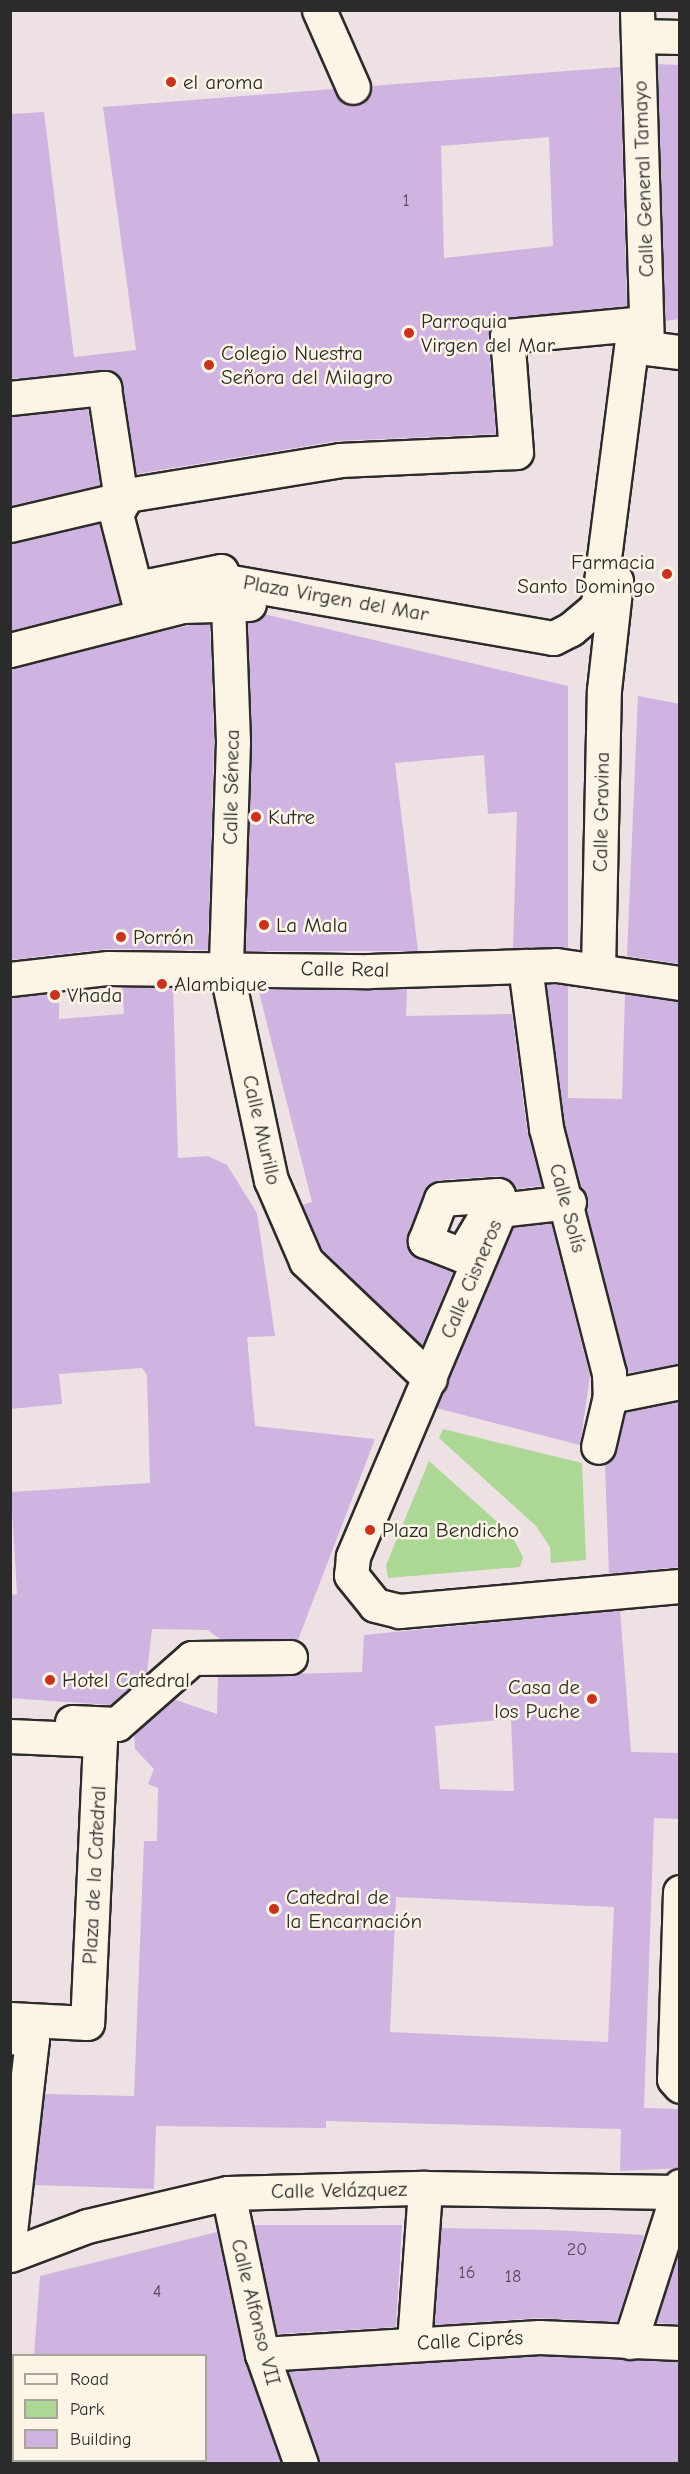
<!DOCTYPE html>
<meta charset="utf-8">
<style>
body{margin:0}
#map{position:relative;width:690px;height:2474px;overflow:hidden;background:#eee1e4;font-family:"Comic Neue",sans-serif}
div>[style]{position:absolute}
.green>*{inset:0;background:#acd795}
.building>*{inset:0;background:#cfb3e1}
.roads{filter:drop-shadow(2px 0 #2b2b2b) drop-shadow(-2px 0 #2b2b2b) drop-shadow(0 2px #2b2b2b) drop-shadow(0 -2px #2b2b2b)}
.minor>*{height:33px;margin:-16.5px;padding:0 16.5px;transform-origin:16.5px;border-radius:16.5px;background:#fcf5e5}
.dots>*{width:16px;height:16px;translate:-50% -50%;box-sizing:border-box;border:3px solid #fcf5e5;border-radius:50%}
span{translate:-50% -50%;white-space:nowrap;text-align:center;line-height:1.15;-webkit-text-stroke:5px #fcf5e5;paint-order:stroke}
.number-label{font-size:18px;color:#544d58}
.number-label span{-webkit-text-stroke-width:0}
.poi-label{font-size:21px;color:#2b2b2b}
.left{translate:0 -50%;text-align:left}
.right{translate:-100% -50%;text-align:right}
.street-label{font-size:21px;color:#2b2b2b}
.frame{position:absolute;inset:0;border:12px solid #2b2b2b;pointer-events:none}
.legend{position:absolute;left:12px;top:2354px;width:195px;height:108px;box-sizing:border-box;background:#fcf5e5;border:2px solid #a8a49b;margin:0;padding:8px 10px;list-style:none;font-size:18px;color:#2b2b2b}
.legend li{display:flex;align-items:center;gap:12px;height:30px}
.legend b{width:30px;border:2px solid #a8a49b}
</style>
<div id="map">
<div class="green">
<i style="clip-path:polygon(443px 1429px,582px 1463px,586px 1560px,551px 1563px,550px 1547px,536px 1526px,439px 1438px)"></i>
<i style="clip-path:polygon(429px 1461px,511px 1534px,523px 1557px,520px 1567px,388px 1578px,386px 1565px)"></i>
</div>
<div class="building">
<i style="clip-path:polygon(657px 64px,680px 65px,680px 319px,665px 321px)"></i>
<i style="clip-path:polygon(evenodd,620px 67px,627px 306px,496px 321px,488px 337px,496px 434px,337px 441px,136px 474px,123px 385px,112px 371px,10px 379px,10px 114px,44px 112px,74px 357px,136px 350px,103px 107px,333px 89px,352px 106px,368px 98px,371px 86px,620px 67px,549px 137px,553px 246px,444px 258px,441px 146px,549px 137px)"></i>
<i style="clip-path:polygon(88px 409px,100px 485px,10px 506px,10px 416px)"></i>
<i style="clip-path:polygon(99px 523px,120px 603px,10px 631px,10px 543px)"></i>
<i style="clip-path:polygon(264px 614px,568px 686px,568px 948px,513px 948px,517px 812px,488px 814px,484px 755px,395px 763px,418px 951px,245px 951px,252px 742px,247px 623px)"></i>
<i style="clip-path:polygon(194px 624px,210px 624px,214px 741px,208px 950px,106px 949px,10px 960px,10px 668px)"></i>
<i style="clip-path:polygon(638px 696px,680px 704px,680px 964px,627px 956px)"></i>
<i style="clip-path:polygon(546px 984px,568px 986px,568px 1098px,622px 1099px,625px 994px,680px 1001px,680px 1364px,628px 1373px,564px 1124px)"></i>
<i style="clip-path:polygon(122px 987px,173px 987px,178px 1158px,208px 1156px,227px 1165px,257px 1213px,275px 1336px,247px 1337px,255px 1426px,375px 1439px,298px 1640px,220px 1639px,208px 1630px,152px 1629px,147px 1673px,110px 1705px,10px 1698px,10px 1595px,17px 1594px,11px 1492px,150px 1483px,147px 1375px,142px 1368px,59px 1374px,62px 1404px,10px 1409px,10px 997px,59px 992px,59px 1019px,124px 1014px)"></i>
<i style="clip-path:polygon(258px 988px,407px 989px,406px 1016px,512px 1014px,527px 1130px,542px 1186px,515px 1189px,497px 1176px,440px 1180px,424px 1192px,407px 1245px,418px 1258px,453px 1272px,422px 1346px,322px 1250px,302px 1205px,312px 1202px)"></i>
<i style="clip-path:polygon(551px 1223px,590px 1376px,580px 1445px,436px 1408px,513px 1227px)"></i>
<i style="clip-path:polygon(680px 1401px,680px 1567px,609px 1574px,605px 1464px,616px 1452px,625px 1412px)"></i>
<i style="clip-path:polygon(evenodd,620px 1610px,631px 1752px,680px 1753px,680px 1819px,654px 1818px,644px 2108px,680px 2109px,680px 2168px,620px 2171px,621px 2129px,326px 2121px,326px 2128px,156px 2126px,154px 2189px,34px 2185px,45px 2094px,134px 2096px,144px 1841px,157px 1841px,158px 1788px,148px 1784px,154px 1769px,135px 1749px,134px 1734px,173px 1699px,217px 1714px,218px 1676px,362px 1672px,364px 1635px,620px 1610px,511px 1719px,514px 1791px,440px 1789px,435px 1726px,511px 1719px,620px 1610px,396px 1897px,614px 1907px,608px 2042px,390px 2032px,396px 1897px)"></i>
<i style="clip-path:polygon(254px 2225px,402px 2225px,396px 2327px,277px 2334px)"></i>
<i style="clip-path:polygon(441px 2228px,552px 2230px,644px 2235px,617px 2322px,538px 2318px,434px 2325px)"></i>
<i style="clip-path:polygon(217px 2232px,244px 2358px,281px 2463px,206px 2463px,206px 2355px,34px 2355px,40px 2276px)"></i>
<i style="clip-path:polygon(680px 2249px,680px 2324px,656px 2323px)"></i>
<i style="clip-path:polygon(539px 2356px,680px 2362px,680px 2463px,319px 2463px,288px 2371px)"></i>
</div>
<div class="roads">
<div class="minor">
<i style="left:319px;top:10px;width:84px;rotate:66.2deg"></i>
<i style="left:637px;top:10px;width:338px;rotate:88.3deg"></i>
<i style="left:638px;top:36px;width:42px;rotate:1.4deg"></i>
<i style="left:634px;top:324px;width:276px;rotate:97.3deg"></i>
<i style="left:599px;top:598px;width:10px;rotate:107deg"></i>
<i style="left:596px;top:608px;width:33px;rotate:140deg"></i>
<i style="left:571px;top:629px;width:20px;rotate:153deg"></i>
<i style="left:553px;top:638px;width:332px;rotate:-170.1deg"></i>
<i style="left:226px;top:581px;width:11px;rotate:-117deg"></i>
<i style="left:221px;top:571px;width:70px;rotate:168.5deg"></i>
<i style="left:152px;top:585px;width:14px;rotate:82deg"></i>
<i style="left:154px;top:599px;width:16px;rotate:150deg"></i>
<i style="left:140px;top:607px;width:96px;rotate:-104.5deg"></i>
<i style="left:116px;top:514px;width:22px;rotate:-60deg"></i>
<i style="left:127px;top:495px;width:216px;rotate:-9.3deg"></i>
<i style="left:340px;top:460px;width:176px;rotate:-2.6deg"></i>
<i style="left:516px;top:452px;width:116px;rotate:-94.4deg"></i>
<i style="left:507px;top:336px;width:128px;rotate:-5.4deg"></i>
<i style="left:647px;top:348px;width:33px;rotate:7deg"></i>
<i style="left:10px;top:398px;width:95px;rotate:-6.1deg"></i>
<i style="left:104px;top:388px;width:112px;rotate:81.3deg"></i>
<i style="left:121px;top:499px;width:114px;rotate:166.8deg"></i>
<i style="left:228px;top:605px;width:136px;rotate:87.9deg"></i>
<i style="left:233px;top:741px;width:228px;rotate:91.8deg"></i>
<i style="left:226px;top:969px;width:216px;rotate:78deg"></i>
<i style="left:271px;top:1180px;width:88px;rotate:66.6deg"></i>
<i style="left:306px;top:1261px;width:171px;rotate:43.6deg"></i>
<i style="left:10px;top:650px;width:178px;rotate:-14.3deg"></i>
<i style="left:182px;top:606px;width:67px;rotate:-1.7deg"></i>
<i style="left:525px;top:966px;width:163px;rotate:82.6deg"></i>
<i style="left:546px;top:1128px;width:253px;rotate:75.6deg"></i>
<i style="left:609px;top:1373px;width:23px;rotate:88deg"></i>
<i style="left:610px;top:1396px;width:52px;rotate:103.2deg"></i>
<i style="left:598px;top:971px;width:281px;rotate:-88.8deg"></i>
<i style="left:604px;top:690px;width:110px;rotate:-83.7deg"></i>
<i style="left:10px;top:979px;width:99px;rotate:-6.4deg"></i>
<i style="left:108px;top:968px;width:261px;rotate:0.7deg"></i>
<i style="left:369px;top:971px;width:187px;rotate:-1.8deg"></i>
<i style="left:556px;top:965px;width:125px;rotate:8.3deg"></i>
<i style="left:498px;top:1195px;width:70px;rotate:121deg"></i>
<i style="left:462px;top:1255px;width:40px;rotate:-159deg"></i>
<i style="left:425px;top:1241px;width:45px;rotate:-69.1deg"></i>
<i style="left:441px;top:1199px;width:57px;rotate:-4deg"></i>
<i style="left:569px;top:1202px;width:69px;rotate:173.4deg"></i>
<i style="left:500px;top:1210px;width:377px;rotate:113deg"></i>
<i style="left:353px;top:1557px;width:18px;rotate:96deg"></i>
<i style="left:351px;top:1575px;width:38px;rotate:51deg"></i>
<i style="left:375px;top:1605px;width:25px;rotate:14deg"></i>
<i style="left:399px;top:1611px;width:282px;rotate:-5.1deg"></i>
<i style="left:610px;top:1396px;width:71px;rotate:-11.3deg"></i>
<i style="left:72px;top:1722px;width:45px;rotate:2.5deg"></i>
<i style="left:117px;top:1724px;width:100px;rotate:-41.3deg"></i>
<i style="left:192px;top:1658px;width:98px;rotate:-0.6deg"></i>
<i style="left:10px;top:1736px;width:90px;rotate:2.5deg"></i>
<i style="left:100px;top:1740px;width:283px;rotate:92.6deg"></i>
<i style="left:87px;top:2023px;width:77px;rotate:-177deg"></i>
<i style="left:680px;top:1892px;width:187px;rotate:91.8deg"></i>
<i style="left:674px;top:2079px;width:9px;rotate:49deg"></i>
<i style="left:10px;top:2037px;width:22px;rotate:5deg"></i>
<i style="left:32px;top:2039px;width:194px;rotate:96.5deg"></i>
<i style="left:228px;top:2193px;width:165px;rotate:78.1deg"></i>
<i style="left:262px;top:2354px;width:117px;rotate:70.5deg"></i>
<i style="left:10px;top:2255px;width:82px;rotate:-20.6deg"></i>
<i style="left:87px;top:2226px;width:145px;rotate:-13.2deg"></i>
<i style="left:228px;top:2193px;width:197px;rotate:-1.5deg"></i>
<i style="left:425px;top:2188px;width:252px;rotate:0.9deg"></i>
<i style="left:630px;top:2342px;width:164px;rotate:-72.2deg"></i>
<i style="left:414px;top:2343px;width:155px;rotate:-85.9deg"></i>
<i style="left:262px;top:2354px;width:278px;rotate:-3.5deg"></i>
<i style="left:539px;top:2337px;width:141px;rotate:2.4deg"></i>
</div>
</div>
<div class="dots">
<i style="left:171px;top:82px;background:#c8321e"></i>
<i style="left:409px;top:333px;background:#c8321e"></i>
<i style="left:209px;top:365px;background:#c8321e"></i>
<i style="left:667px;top:574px;background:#c8321e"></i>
<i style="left:256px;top:817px;background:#c8321e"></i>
<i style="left:264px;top:925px;background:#c8321e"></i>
<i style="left:121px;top:937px;background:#c8321e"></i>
<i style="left:162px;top:984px;background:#c8321e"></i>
<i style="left:55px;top:995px;background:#c8321e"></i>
<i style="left:370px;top:1530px;background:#c8321e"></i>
<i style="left:50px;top:1680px;background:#c8321e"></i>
<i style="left:592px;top:1699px;background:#c8321e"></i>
<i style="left:274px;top:1909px;background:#c8321e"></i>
</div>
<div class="number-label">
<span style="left:406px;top:201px">1</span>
<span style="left:577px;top:2250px">20</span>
<span style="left:467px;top:2273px">16</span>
<span style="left:513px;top:2277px">18</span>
<span style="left:157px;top:2292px">4</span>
</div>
<div class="poi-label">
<span class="left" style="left:183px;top:82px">el aroma</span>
<span class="left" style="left:421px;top:333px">Parroquia<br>Virgen del Mar</span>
<span class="left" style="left:221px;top:365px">Colegio Nuestra<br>Señora del Milagro</span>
<span class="right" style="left:655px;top:574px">Farmacia<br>Santo Domingo</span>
<span class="left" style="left:268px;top:817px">Kutre</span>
<span class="left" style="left:276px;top:925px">La Mala</span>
<span class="left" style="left:133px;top:937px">Porrón</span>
<span class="left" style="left:174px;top:984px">Alambique</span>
<span class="left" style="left:67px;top:995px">Vhada</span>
<span class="left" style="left:382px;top:1530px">Plaza Bendicho</span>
<span class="left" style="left:62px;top:1680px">Hotel Catedral</span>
<span class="right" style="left:580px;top:1699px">Casa de<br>los Puche</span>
<span class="left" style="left:286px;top:1909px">Catedral de<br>la Encarnación</span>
</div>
<div class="street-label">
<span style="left:643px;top:179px;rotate:-92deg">Calle General Tamayo</span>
<span style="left:336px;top:598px;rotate:10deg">Plaza Virgen del Mar</span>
<span style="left:231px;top:787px;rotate:-89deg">Calle Séneca</span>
<span style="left:601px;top:812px;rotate:-89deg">Calle Gravina</span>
<span style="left:345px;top:969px;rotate:1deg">Calle Real</span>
<span style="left:262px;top:1130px;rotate:77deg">Calle Murillo</span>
<span style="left:568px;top:1208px;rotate:75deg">Calle Solís</span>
<span style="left:471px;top:1279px;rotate:-67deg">Calle Cisneros</span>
<span style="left:94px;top:1875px;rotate:-87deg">Plaza de la Catedral</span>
<span style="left:339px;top:2190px;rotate:-1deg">Calle Velázquez</span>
<span style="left:256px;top:2312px;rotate:76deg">Calle Alfonso VII</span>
<span style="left:470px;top:2340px;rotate:-3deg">Calle Ciprés</span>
</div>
<div class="frame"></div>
<ul class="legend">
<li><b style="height:8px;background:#fcf5e5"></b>Road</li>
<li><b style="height:16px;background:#acd795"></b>Park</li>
<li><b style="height:16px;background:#cfb3e1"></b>Building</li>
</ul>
</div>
